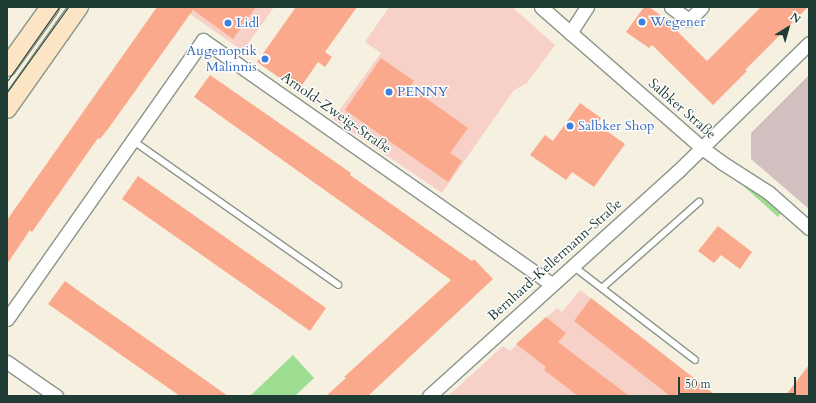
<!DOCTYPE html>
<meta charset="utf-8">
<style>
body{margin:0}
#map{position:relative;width:816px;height:403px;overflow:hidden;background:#f6f0e0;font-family:Cardo,serif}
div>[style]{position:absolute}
.built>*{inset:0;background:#f7d1c8}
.industrial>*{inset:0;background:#d2bfc0}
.green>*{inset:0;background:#9ede93}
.building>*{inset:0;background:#fba98c}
.roads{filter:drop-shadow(1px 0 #8a968a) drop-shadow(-1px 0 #8a968a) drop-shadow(0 1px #8a968a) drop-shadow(0 -1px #8a968a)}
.lane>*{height:6px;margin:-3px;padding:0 3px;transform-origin:3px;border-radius:3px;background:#fff}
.street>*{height:13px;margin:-6.5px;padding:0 6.5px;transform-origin:6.5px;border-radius:6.5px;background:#fff}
.secondary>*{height:18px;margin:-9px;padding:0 9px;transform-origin:9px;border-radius:9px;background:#fce5c4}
.tram>*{height:1px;margin:-0.5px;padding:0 0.5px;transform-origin:0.5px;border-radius:0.5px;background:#1f3d34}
.dots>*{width:11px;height:11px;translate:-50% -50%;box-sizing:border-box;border:2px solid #fff;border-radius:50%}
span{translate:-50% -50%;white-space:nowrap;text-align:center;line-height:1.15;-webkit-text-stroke:3px #fff;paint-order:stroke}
.shop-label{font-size:14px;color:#366cbe}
.left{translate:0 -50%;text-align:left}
.right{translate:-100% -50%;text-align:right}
.street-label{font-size:14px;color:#1f3d34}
.frame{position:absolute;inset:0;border:8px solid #1f3d34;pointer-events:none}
.north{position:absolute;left:768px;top:8px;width:40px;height:40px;-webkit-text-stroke:3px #fff;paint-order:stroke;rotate:37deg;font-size:11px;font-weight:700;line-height:16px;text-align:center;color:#1f3d34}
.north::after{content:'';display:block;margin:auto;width:14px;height:18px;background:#1f3d34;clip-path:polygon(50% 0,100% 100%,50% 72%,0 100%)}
.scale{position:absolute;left:678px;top:377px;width:118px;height:18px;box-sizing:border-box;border:2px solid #1f3d34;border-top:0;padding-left:5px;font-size:12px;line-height:14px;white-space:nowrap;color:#1f3d34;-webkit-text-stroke:3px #fff;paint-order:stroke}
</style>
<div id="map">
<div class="built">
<i style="clip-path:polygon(180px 7px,274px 7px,243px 51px)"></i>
<i style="clip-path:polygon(389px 7px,512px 7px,555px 45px,527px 83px,514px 90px,442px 193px,333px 119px,381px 53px,365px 42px)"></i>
<i style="clip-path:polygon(580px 290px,704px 386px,716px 396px,448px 396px,503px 346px,510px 351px,557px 308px,562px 312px)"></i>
</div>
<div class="industrial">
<i style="clip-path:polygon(809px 75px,809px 209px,751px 159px,751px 133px)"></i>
</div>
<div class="green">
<i style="clip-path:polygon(738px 181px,758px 191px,782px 212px,778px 217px)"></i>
<i style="clip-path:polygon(293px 355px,314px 378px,295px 396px,250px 396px)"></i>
</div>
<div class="building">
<i style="clip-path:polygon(157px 7px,256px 7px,233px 39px,193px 10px,108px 129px,100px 139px,98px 138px,32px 232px,30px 230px,7px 264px,7px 220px)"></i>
<i style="clip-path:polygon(296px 7px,357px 7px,325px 52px,332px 57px,325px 67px,318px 62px,298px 91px,257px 62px)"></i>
<i style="clip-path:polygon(644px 7px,649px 7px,669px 21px,668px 22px,707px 61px,761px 7px,808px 7px,745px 70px,747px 71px,713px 105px,652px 45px,649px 48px,626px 32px)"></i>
<i style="clip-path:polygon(381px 58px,414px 81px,410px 87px,468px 128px,450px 153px,462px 161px,448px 182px,345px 110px)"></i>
<i style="clip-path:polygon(210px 75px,341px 166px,351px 173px,350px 175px,472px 261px,474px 259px,493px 279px,368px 396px,326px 396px,346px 378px,344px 377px,451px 280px,194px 97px)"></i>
<i style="clip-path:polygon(580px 103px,601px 118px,597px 124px,625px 144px,594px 187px,572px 172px,566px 180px,530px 155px,545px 135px,553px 141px)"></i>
<i style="clip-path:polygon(138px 176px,326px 308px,310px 331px,122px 199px)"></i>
<i style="clip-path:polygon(718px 226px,752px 252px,740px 269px,721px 255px,714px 263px,698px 251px)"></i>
<i style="clip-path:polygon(65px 281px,80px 292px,228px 396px,180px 396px,48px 304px)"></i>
<i style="clip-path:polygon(591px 298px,704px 386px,716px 396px,670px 396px,574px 321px)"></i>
<i style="clip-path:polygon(546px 317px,566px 333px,558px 342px,629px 396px,578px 396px,544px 370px,546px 367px,516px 344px)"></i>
<i style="clip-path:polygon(809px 365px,809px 396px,785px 396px)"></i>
</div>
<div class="roads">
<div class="lane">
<i style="left:132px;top:140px;width:252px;rotate:35.1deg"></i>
<i style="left:573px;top:266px;width:154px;rotate:37.6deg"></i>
<i style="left:602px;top:288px;width:130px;rotate:-41.6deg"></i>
</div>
<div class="street">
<i style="left:541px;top:7px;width:214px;rotate:41.2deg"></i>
<i style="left:702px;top:148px;width:24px;rotate:36deg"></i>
<i style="left:721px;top:162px;width:56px;rotate:32.6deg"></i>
<i style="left:768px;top:192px;width:55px;rotate:41.3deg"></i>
<i style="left:671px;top:7px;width:22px;rotate:36deg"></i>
<i style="left:689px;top:20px;width:18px;rotate:-45deg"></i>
<i style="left:570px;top:33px;width:31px;rotate:-57deg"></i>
<i style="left:7px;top:319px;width:341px;rotate:-54.9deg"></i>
<i style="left:203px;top:40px;width:426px;rotate:35deg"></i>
<i style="left:7px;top:362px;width:60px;rotate:34.8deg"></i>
<i style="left:429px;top:396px;width:336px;rotate:-42.1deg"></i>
<i style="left:678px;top:171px;width:183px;rotate:-44.3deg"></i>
</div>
<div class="secondary">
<i style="left:7px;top:67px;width:74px;rotate:-54.4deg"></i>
<i style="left:7px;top:109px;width:125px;rotate:-54.8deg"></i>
</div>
</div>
<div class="tram">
<i style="left:7px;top:81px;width:90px;rotate:-54.9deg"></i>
<i style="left:7px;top:92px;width:105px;rotate:-54.3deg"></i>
</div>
<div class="dots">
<i style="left:642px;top:22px;background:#3f7fe0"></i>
<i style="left:228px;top:23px;background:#3f7fe0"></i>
<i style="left:265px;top:59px;background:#3f7fe0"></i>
<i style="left:389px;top:92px;background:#3f7fe0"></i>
<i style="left:570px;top:126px;background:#3f7fe0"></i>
</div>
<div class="shop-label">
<span class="left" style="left:650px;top:22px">Wegener</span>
<span class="left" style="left:236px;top:23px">Lidl</span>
<span class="right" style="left:257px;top:59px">Augenoptik<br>Malinnis</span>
<span class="left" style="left:397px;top:92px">PENNY</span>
<span class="left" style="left:578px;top:126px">Salbker Shop</span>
</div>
<div class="street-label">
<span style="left:682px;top:109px;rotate:41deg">Salbker Straße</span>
<span style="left:336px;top:113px;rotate:35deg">Arnold-Zweig-Straße</span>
<span style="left:555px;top:260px;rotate:-42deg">Bernhard-Kellermann-Straße</span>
</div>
<div class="frame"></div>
<div class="north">N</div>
<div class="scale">50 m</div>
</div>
